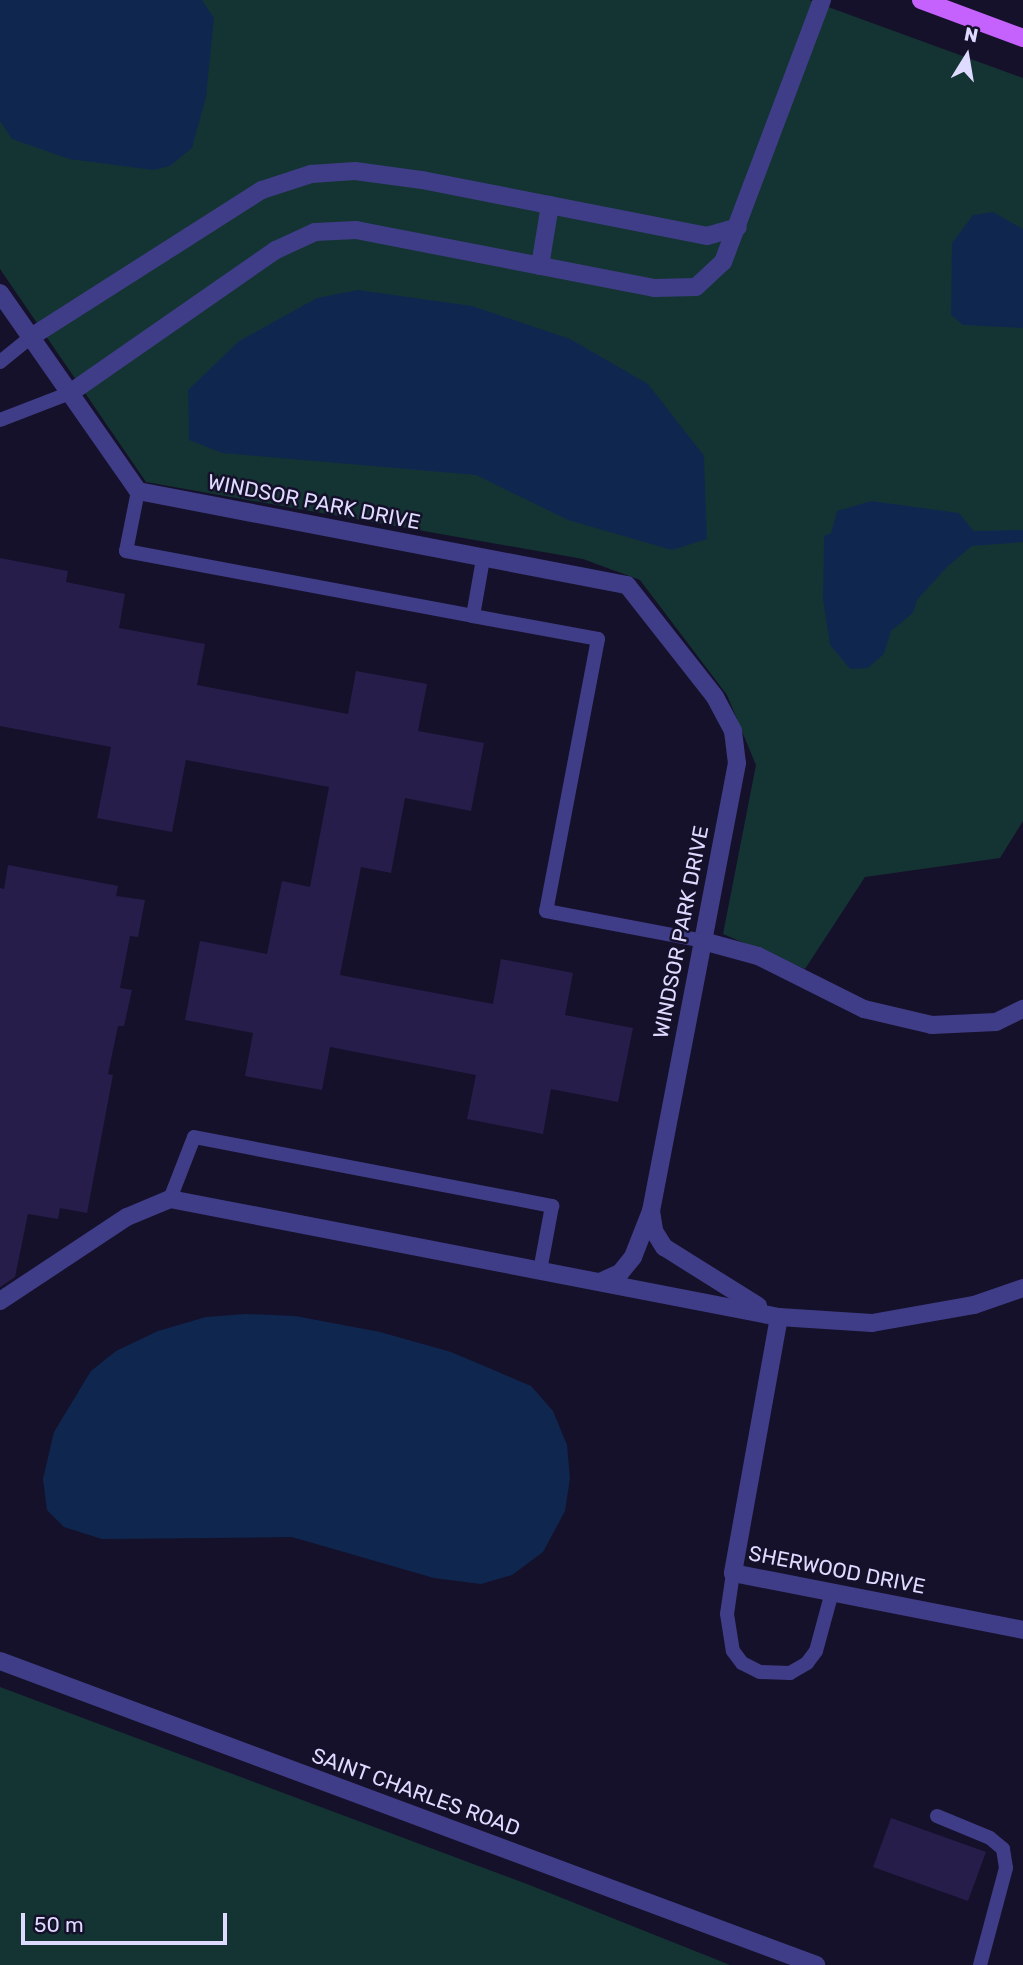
<!DOCTYPE html>
<style>
body{margin:0}
#map{position:relative;width:1023px;height:1965px;overflow:hidden;background:#15112a;font-family:Rubik,sans-serif}
div>[style]{position:absolute}
.green>*{inset:0;background:#143433}
.water>*{inset:0;background:#0f274f}
.building>*{inset:0;background:#271d4a}
.service>*{height:14px;margin:-7px;padding:0 7px;transform-origin:7px;border-radius:7px;background:#403d88}
.minor>*{height:18px;margin:-9px;padding:0 9px;transform-origin:9px;border-radius:9px;background:#403d88}
.tertiary>*{height:18px;margin:-9px;padding:0 9px;transform-origin:9px;border-radius:9px;background:#403d88}
.primary>*{height:18px;margin:-9px;padding:0 9px;transform-origin:9px;border-radius:9px;background:#c562fd}
span{translate:-50% -50%;white-space:nowrap;text-align:center;line-height:1.15;-webkit-text-stroke:5px #15112a;paint-order:stroke}
.street-label{font-size:21px;color:#dfdaff}
.north{position:absolute;left:932px;top:21px;width:70px;height:70px;-webkit-text-stroke:5px #15112a;paint-order:stroke;rotate:11deg;font-size:19px;font-weight:700;line-height:28px;text-align:center;color:#dfdaff}
.north::after{content:'';display:block;margin:auto;width:24px;height:32px;background:#dfdaff;clip-path:polygon(50% 0,100% 100%,50% 72%,0 100%)}
.scale{position:absolute;left:21px;top:1913px;width:206px;height:32px;box-sizing:border-box;border:4px solid #dfdaff;border-top:0;padding-left:9px;font-size:21px;line-height:24px;white-space:nowrap;color:#dfdaff;-webkit-text-stroke:5px #15112a;paint-order:stroke}
</style>
<div id="map">
<div class="green">
<i style="clip-path:polygon(0 0,809px 0,1023px 78px,1023px 821px,1000px 858px,865px 877px,805px 969px,723px 934px,756px 765px,727px 695px,640px 580px,583px 559px,146px 482px,0 269px)"></i>
<i style="clip-path:polygon(0 1687px,527px 1884px,730px 1965px,0 1965px)"></i>
</div>
<div class="water">
<i style="clip-path:polygon(0 0,202px 0,214px 18px,206px 97px,192px 148px,170px 166px,153px 170px,69px 159px,12px 139px,0 121px)"></i>
<i style="clip-path:polygon(993px 212px,1023px 229px,1023px 328px,963px 325px,951px 315px,952px 243px,973px 215px)"></i>
<i style="clip-path:polygon(358px 290px,472px 306px,570px 339px,648px 384px,704px 456px,707px 539px,672px 550px,568px 520px,476px 475px,222px 453px,189px 440px,188px 390px,239px 341px,317px 298px)"></i>
<i style="clip-path:polygon(871px 501px,959px 513px,974px 531px,1023px 530px,1023px 542px,972px 546px,947px 567px,917px 600px,913px 613px,891px 631px,884px 654px,868px 668px,850px 669px,830px 645px,823px 599px,824px 536px,831px 533px,837px 511px)"></i>
<i style="clip-path:polygon(245px 1314px,295px 1316px,380px 1332px,451px 1352px,531px 1386px,553px 1411px,567px 1445px,570px 1478px,565px 1511px,543px 1552px,512px 1575px,481px 1584px,434px 1578px,292px 1537px,102px 1539px,64px 1527px,47px 1510px,43px 1479px,54px 1432px,91px 1371px,116px 1351px,158px 1331px,206px 1317px)"></i>
</div>
<div class="building">
<i style="clip-path:polygon(0 558px,68px 571px,66px 582px,125px 594px,119px 628px,205px 644px,197px 685px,348px 714px,356px 671px,427px 684px,418px 731px,484px 743px,471px 811px,405px 798px,391px 873px,361px 867px,340px 975px,493px 1004px,501px 959px,573px 973px,565px 1015px,633px 1028px,618px 1102px,551px 1089px,543px 1134px,467px 1119px,476px 1075px,330px 1047px,322px 1090px,245px 1076px,253px 1033px,185px 1020px,200px 941px,267px 954px,282px 881px,310px 887px,329px 787px,186px 760px,172px 832px,97px 818px,111px 747px,0 726px)"></i>
<i style="clip-path:polygon(8px 865px,118px 886px,116px 896px,145px 900px,138px 937px,130px 936px,120px 988px,132px 990px,124px 1026px,118px 1026px,108px 1074px,113px 1075px,87px 1213px,60px 1208px,58px 1219px,28px 1214px,15px 1277px,0 1287px,0 888px,4px 889px)"></i>
<i style="clip-path:polygon(891px 1818px,986px 1852px,968px 1901px,873px 1867px)"></i>
</div>
<div class="service">
<i style="left:0;top:362px;width:40px;rotate:-39deg"></i>
<i style="left:0;top:420px;width:75px;rotate:-21.1deg"></i>
<i style="left:138px;top:491px;width:61px;rotate:101.3deg"></i>
<i style="left:126px;top:551px;width:353px;rotate:10.6deg"></i>
<i style="left:483px;top:559px;width:58px;rotate:100deg"></i>
<i style="left:473px;top:616px;width:127px;rotate:10.4deg"></i>
<i style="left:598px;top:639px;width:277px;rotate:100.8deg"></i>
<i style="left:546px;top:911px;width:160px;rotate:10.8deg"></i>
<i style="left:170px;top:1199px;width:66px;rotate:-68.8deg"></i>
<i style="left:194px;top:1137px;width:365px;rotate:10.9deg"></i>
<i style="left:552px;top:1206px;width:66px;rotate:100.5deg"></i>
<i style="left:733px;top:1573px;width:41px;rotate:98.3deg"></i>
<i style="left:727px;top:1614px;width:37px;rotate:81deg"></i>
<i style="left:733px;top:1651px;width:15px;rotate:53deg"></i>
<i style="left:742px;top:1663px;width:20px;rotate:27deg"></i>
<i style="left:760px;top:1672px;width:30px;rotate:2deg"></i>
<i style="left:790px;top:1673px;width:20px;rotate:-30deg"></i>
<i style="left:807px;top:1663px;width:15px;rotate:-53deg"></i>
<i style="left:816px;top:1651px;width:61px;rotate:-74.8deg"></i>
<i style="left:937px;top:1816px;width:57px;rotate:22.5deg"></i>
<i style="left:990px;top:1838px;width:17px;rotate:40deg"></i>
<i style="left:1003px;top:1849px;width:19px;rotate:81deg"></i>
<i style="left:1006px;top:1868px;width:100px;rotate:105deg"></i>
</div>
<div class="minor">
<i style="left:540px;top:266px;width:62px;rotate:-80.7deg"></i>
<i style="left:0;top:293px;width:241px;rotate:55.1deg"></i>
<i style="left:138px;top:491px;width:498px;rotate:10.9deg"></i>
<i style="left:627px;top:585px;width:142px;rotate:51.8deg"></i>
<i style="left:715px;top:697px;width:38px;rotate:62deg"></i>
<i style="left:733px;top:731px;width:32px;rotate:83deg"></i>
<i style="left:737px;top:763px;width:181px;rotate:100.8deg"></i>
<i style="left:703px;top:941px;width:275px;rotate:100.9deg"></i>
<i style="left:651px;top:1211px;width:49px;rotate:111.4deg"></i>
<i style="left:633px;top:1257px;width:21px;rotate:129deg"></i>
<i style="left:620px;top:1273px;width:20px;rotate:156deg"></i>
<i style="left:31px;top:337px;width:274px;rotate:-32.5deg"></i>
<i style="left:262px;top:190px;width:52px;rotate:-18.1deg"></i>
<i style="left:311px;top:174px;width:44px;rotate:-3.9deg"></i>
<i style="left:355px;top:171px;width:68px;rotate:7.7deg"></i>
<i style="left:422px;top:180px;width:290px;rotate:11.1deg"></i>
<i style="left:707px;top:236px;width:32px;rotate:-16deg"></i>
<i style="left:70px;top:393px;width:251px;rotate:-34.8deg"></i>
<i style="left:276px;top:250px;width:43px;rotate:-24.8deg"></i>
<i style="left:315px;top:232px;width:41px;rotate:-2.8deg"></i>
<i style="left:356px;top:230px;width:304px;rotate:11deg"></i>
<i style="left:654px;top:288px;width:42px;rotate:-1.4deg"></i>
<i style="left:696px;top:287px;width:37px;rotate:-43deg"></i>
<i style="left:723px;top:262px;width:280px;rotate:-69.3deg"></i>
<i style="left:703px;top:941px;width:57px;rotate:15.3deg"></i>
<i style="left:758px;top:956px;width:119px;rotate:26.6deg"></i>
<i style="left:864px;top:1009px;width:70px;rotate:13.2deg"></i>
<i style="left:932px;top:1025px;width:64px;rotate:-2.7deg"></i>
<i style="left:996px;top:1022px;width:30px;rotate:-26deg"></i>
<i style="left:651px;top:1211px;width:20px;rotate:81deg"></i>
<i style="left:654px;top:1231px;width:19px;rotate:58deg"></i>
<i style="left:664px;top:1247px;width:111px;rotate:32.1deg"></i>
<i style="left:0;top:1301px;width:152px;rotate:-33.5deg"></i>
<i style="left:127px;top:1217px;width:47px;rotate:-22.7deg"></i>
<i style="left:170px;top:1199px;width:620px;rotate:10.97deg"></i>
<i style="left:779px;top:1317px;width:93px;rotate:3.7deg"></i>
<i style="left:872px;top:1323px;width:104px;rotate:-10deg"></i>
<i style="left:974px;top:1305px;width:52px;rotate:-19.1deg"></i>
<i style="left:779px;top:1317px;width:260px;rotate:100.2deg"></i>
<i style="left:733px;top:1573px;width:296px;rotate:11.1deg"></i>
</div>
<div class="tertiary">
<i style="left:0;top:1661px;width:871px;rotate:20.43deg"></i>
</div>
<div class="primary">
<i style="left:921px;top:0;width:109px;rotate:20.4deg"></i>
</div>
<div class="street-label">
<span style="left:314px;top:502px;rotate:11deg">WINDSOR PARK DRIVE</span>
<span style="left:681px;top:932px;rotate:-79deg">WINDSOR PARK DRIVE</span>
<span style="left:837px;top:1570px;rotate:11deg">SHERWOOD DRIVE</span>
<span style="left:416px;top:1792px;rotate:20deg">SAINT CHARLES ROAD</span>
</div>
<div class="north">N</div>
<div class="scale">50 m</div>
</div>
